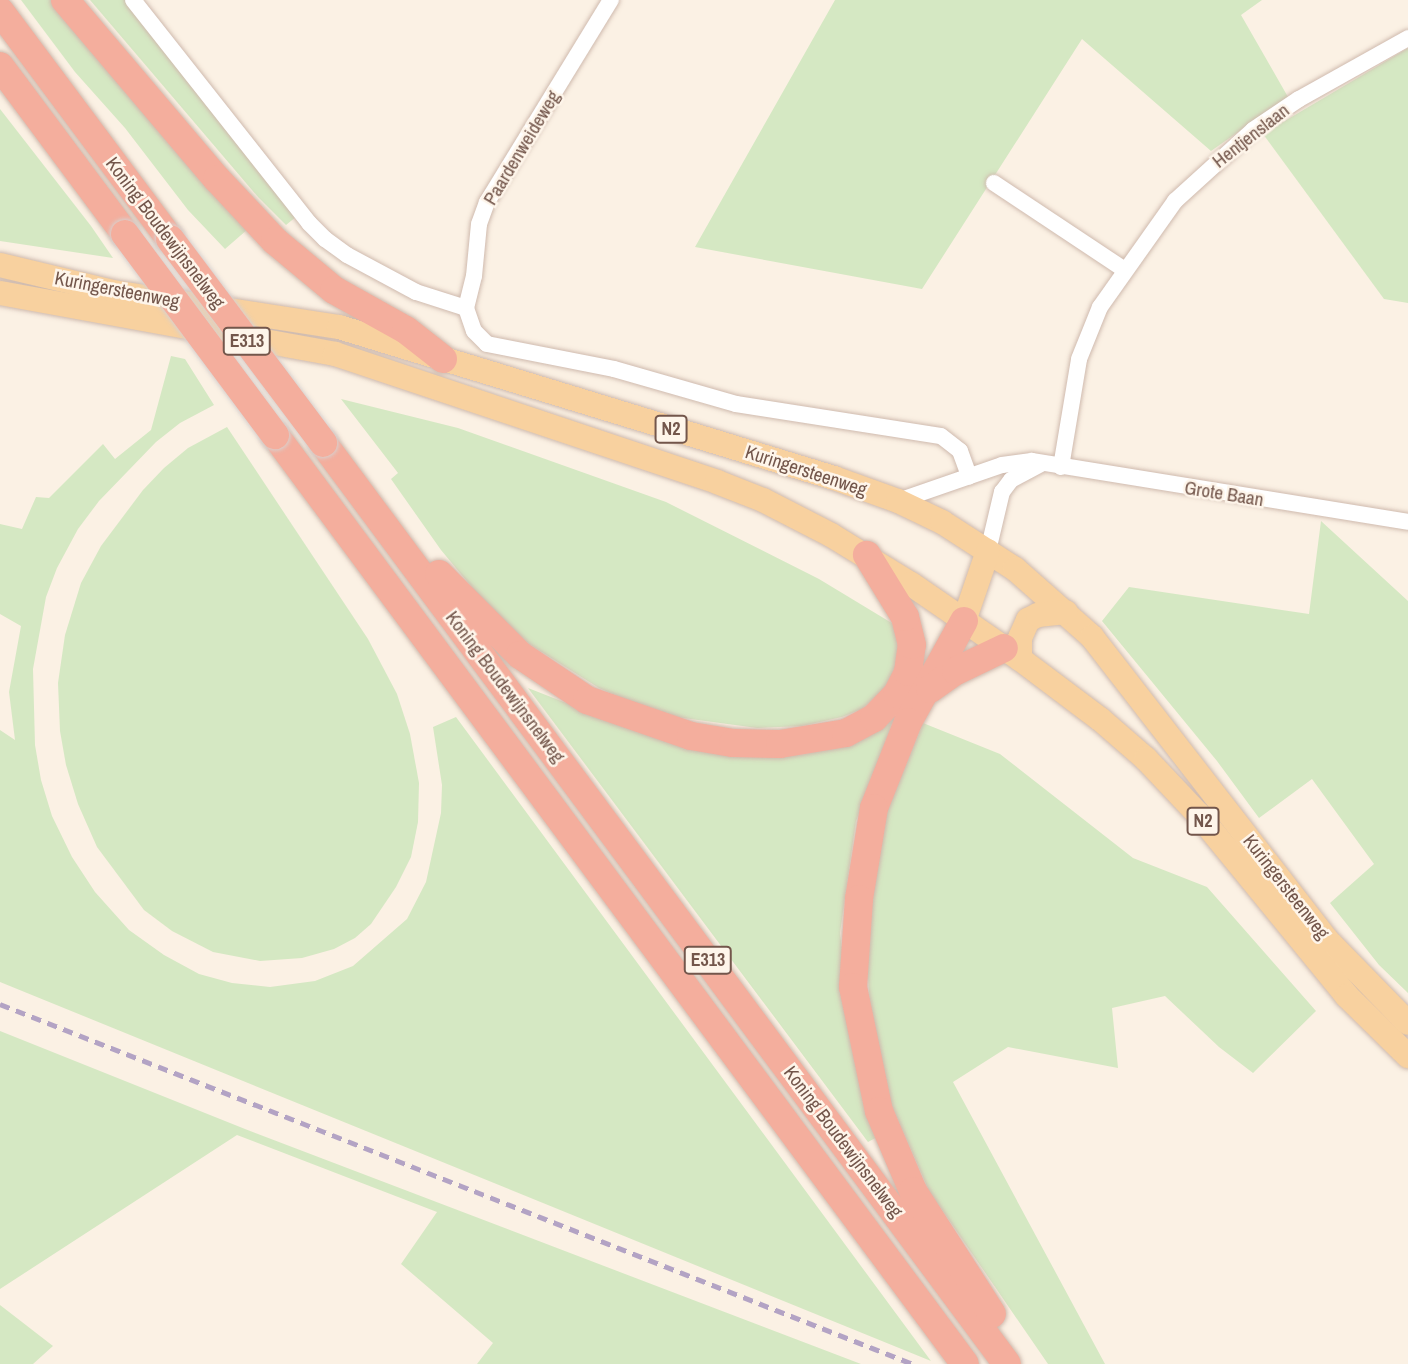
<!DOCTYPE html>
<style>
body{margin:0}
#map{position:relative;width:1408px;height:1364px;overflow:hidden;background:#fbf1e4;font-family:"Archivo Narrow",sans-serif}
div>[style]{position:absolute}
.green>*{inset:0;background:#d5e8c3}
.roads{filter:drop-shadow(0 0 2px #cfbaae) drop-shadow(0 0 2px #cfbaae)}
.street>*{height:16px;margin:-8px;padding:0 8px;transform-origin:8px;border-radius:8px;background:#fff}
.primary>*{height:24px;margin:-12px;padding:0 12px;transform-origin:12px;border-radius:12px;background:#f8d19f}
.highway>*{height:28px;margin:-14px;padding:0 14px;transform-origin:14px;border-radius:14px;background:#f4ae9d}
.rail>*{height:5px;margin-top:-2.5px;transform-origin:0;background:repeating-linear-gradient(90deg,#b3a3c4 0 10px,transparent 0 17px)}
.bridges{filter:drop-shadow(0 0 2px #d8d0cd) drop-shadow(0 0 2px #d8d0cd)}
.highway-bridge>*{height:28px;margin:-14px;padding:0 14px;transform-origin:14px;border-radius:14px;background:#f4ae9d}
span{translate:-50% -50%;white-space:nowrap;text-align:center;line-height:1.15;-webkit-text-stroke:5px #fef5ea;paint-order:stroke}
.shield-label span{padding:2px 5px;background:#fef5ea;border:2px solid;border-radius:5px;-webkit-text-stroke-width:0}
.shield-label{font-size:18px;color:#73564b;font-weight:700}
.street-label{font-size:19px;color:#73564b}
</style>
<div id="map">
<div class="green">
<div style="clip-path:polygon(21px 0,51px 0,248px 229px,225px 249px,188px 210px,125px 128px,75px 72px)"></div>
<div style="clip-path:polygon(90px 0,142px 0,307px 208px,286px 225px,258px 197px)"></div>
<div style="clip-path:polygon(835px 0,1262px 0,1241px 15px,1288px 97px,1211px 151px,1082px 39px,922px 289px,695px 247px)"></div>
<div style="clip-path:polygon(1408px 48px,1408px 303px,1384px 299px,1263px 134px)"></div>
<div style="clip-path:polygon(0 109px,91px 226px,113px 258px,0 241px)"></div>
<div style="clip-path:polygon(171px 356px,185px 359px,214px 405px,180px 423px,156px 442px,99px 501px,78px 529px,57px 568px,46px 597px,33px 669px,35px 745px,41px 780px,52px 816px,72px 857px,95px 892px,129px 930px,164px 955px,199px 974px,232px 983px,270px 987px,315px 981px,353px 966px,407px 919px,426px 882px,441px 813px,442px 785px,433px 727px,456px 717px,931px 1361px,0 982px,0 730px,15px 740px,9px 692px,21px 626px,0 614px,0 524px,22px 529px,36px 497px,49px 498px,103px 444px,115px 459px,151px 430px)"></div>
<div style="clip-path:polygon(341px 399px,458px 428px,666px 502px,819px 579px,900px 628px,901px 663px,884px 689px,862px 709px,842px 717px,802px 726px,757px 728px,676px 717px,635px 704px,599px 688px,529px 644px,485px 603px,441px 550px,391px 479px,398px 473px)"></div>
<div style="clip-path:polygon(227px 427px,368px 639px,397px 694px,410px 734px,419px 783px,418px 822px,411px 857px,396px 887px,371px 924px,355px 938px,334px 949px,302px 958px,260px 961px,213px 952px,172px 931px,144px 910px,97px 847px,78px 804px,66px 765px,60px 731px,58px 683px,65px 635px,81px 583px,101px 546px,143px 490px,164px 468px,188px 448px)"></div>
<div style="clip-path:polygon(1321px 521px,1408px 601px,1408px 993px,1379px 965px,1330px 903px,1374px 864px,1312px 779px,1259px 818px,1217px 761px,1102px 621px,1129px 587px,1309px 614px)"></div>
<div style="clip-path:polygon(528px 688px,643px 733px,743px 754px,801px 755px,855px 742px,897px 710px,856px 821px,840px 933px,852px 1034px,879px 1136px,868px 1142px)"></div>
<div style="clip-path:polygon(923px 723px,1000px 754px,1133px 858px,1207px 887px,1316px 1011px,1253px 1073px,1219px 1047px,1165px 996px,1112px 1008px,1118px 1068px,1008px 1047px,953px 1082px,1105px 1364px,1048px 1364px,929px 1191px,888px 1097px,871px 1021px,866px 947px,879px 831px)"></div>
<div style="clip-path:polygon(0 1031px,245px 1129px,861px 1364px,477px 1364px,493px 1343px,401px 1264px,437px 1212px,237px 1135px,0 1289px)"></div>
<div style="clip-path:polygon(0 1305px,53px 1346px,33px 1364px,0 1364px)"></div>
</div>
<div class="roads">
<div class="street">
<div style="left:133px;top:0;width:284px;rotate:51.7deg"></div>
<div style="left:309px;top:223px;width:23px;rotate:45deg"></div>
<div style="left:325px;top:239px;width:27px;rotate:36deg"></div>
<div style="left:347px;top:255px;width:78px;rotate:28.2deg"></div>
<div style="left:416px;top:292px;width:52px;rotate:17.7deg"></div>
<div style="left:994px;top:183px;width:157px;rotate:33.6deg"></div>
<div style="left:466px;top:308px;width:24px;rotate:71deg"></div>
<div style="left:474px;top:331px;width:18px;rotate:45deg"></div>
<div style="left:487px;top:344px;width:129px;rotate:11.1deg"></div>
<div style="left:614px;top:369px;width:127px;rotate:16deg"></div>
<div style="left:736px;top:404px;width:207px;rotate:8.9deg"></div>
<div style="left:941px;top:436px;width:24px;rotate:38deg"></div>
<div style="left:960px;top:451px;width:27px;rotate:70deg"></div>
<div style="left:466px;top:308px;width:33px;rotate:-76deg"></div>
<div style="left:474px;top:276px;width:52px;rotate:-84.5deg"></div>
<div style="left:479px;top:224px;width:23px;rotate:-70deg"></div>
<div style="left:487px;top:202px;width:237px;rotate:-58.5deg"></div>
<div style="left:1061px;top:467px;width:109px;rotate:-80.5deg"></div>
<div style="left:1079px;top:359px;width:56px;rotate:-68deg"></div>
<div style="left:1100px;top:307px;width:130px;rotate:-54.7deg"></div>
<div style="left:1175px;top:201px;width:105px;rotate:-42.3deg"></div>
<div style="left:1253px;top:130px;width:55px;rotate:-34deg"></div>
<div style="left:1299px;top:99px;width:125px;rotate:-29.2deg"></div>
<div style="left:898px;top:501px;width:110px;rotate:-19.1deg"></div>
<div style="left:1002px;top:465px;width:30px;rotate:-8deg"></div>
<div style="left:1032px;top:461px;width:381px;rotate:9.2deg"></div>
<div style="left:988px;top:551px;width:61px;rotate:-76.7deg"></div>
<div style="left:1002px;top:492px;width:15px;rotate:-53deg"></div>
<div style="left:1011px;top:480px;width:34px;rotate:-28deg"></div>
</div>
<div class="primary">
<div style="left:0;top:265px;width:116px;rotate:13.4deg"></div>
<div style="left:113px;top:292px;width:229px;rotate:8.8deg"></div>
<div style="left:339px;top:327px;width:518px;rotate:16.96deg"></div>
<div style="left:834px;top:478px;width:68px;rotate:19.8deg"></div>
<div style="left:898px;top:501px;width:49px;rotate:25.5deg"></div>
<div style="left:942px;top:522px;width:87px;rotate:32.8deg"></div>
<div style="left:1015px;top:569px;width:103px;rotate:41.4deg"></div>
<div style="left:1092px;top:637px;width:382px;rotate:52.2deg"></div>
<div style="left:1326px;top:939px;width:117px;rotate:45.7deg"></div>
<div style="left:0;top:293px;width:341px;rotate:10.3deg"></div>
<div style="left:335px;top:354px;width:403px;rotate:18.5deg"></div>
<div style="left:717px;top:482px;width:49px;rotate:21.4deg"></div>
<div style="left:763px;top:500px;width:76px;rotate:27.2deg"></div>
<div style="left:831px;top:535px;width:94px;rotate:31.5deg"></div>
<div style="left:911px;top:584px;width:132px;rotate:34.5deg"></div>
<div style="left:1020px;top:659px;width:100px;rotate:36.9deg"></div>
<div style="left:1100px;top:719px;width:61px;rotate:41deg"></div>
<div style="left:1146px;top:759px;width:76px;rotate:46.6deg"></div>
<div style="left:1198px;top:814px;width:235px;rotate:50.7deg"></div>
<div style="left:1347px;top:996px;width:86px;rotate:44.5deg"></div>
<div style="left:964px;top:621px;width:74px;rotate:-71.1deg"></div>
<div style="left:1020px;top:659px;width:21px;rotate:-90deg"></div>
<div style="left:1020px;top:638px;width:20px;rotate:-66deg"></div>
<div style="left:1028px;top:620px;width:11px;rotate:-27deg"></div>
<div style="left:1038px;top:615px;width:28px;rotate:-6deg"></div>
</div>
<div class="highway">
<div style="left:65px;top:0;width:235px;rotate:49.7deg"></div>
<div style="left:217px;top:179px;width:85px;rotate:46.9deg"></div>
<div style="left:275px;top:241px;width:77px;rotate:39.7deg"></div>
<div style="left:334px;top:290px;width:82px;rotate:29.1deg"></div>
<div style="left:406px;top:330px;width:47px;rotate:38.1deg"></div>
<div style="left:0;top:11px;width:284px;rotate:53.3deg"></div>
<div style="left:0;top:66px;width:209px;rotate:53.3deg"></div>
<div style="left:275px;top:435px;width:1157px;rotate:53.4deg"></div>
<div style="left:323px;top:443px;width:1147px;rotate:53.4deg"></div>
<div style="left:439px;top:574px;width:115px;rotate:45deg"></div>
<div style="left:520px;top:655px;width:81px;rotate:33.9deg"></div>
<div style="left:587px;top:700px;width:110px;rotate:19.1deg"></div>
<div style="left:691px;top:736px;width:43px;rotate:9.5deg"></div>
<div style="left:733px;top:743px;width:47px;rotate:1.2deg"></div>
<div style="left:780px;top:744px;width:67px;rotate:-9.5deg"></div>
<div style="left:846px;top:733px;width:32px;rotate:-28deg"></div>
<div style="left:874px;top:718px;width:33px;rotate:-46deg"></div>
<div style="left:897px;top:694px;width:25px;rotate:-63deg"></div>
<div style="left:908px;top:672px;width:27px;rotate:-82deg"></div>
<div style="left:912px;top:645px;width:29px;rotate:-104deg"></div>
<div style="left:905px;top:617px;width:73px;rotate:-121.5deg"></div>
<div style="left:964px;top:621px;width:115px;rotate:119deg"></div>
<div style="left:908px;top:722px;width:92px;rotate:111.6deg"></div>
<div style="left:874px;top:808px;width:92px;rotate:99.4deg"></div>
<div style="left:859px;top:899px;width:88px;rotate:93.9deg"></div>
<div style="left:853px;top:987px;width:127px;rotate:78.2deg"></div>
<div style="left:879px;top:1111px;width:87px;rotate:67deg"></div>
<div style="left:913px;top:1191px;width:146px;rotate:57.3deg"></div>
<div style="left:930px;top:689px;width:32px;rotate:-35deg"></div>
<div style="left:956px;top:671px;width:53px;rotate:-25.6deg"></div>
</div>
</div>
<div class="rail">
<div style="left:0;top:1004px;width:981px;rotate:21.52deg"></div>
</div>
<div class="bridges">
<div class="highway-bridge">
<div style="left:125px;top:234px;width:251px;rotate:53.3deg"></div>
<div style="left:170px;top:239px;width:255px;rotate:53.1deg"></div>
</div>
</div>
<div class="shield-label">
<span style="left:247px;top:341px">E313</span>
<span style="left:671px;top:429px">N2</span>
<span style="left:1203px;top:821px">N2</span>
<span style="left:708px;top:960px">E313</span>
</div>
<div class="street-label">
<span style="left:1251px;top:136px;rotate:-38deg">Hentjenslaan</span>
<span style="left:522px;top:148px;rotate:-59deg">Paardenweideweg</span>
<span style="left:165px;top:233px;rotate:53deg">Koning Boudewijnsnelweg</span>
<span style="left:117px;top:290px;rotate:11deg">Kuringersteenweg</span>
<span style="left:806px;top:471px;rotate:18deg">Kuringersteenweg</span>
<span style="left:1224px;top:494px;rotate:9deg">Grote Baan</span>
<span style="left:505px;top:687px;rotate:53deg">Koning Boudewijnsnelweg</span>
<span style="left:1286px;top:887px;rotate:52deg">Kuringersteenweg</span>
<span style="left:843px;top:1142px;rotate:53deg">Koning Boudewijnsnelweg</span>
</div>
</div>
